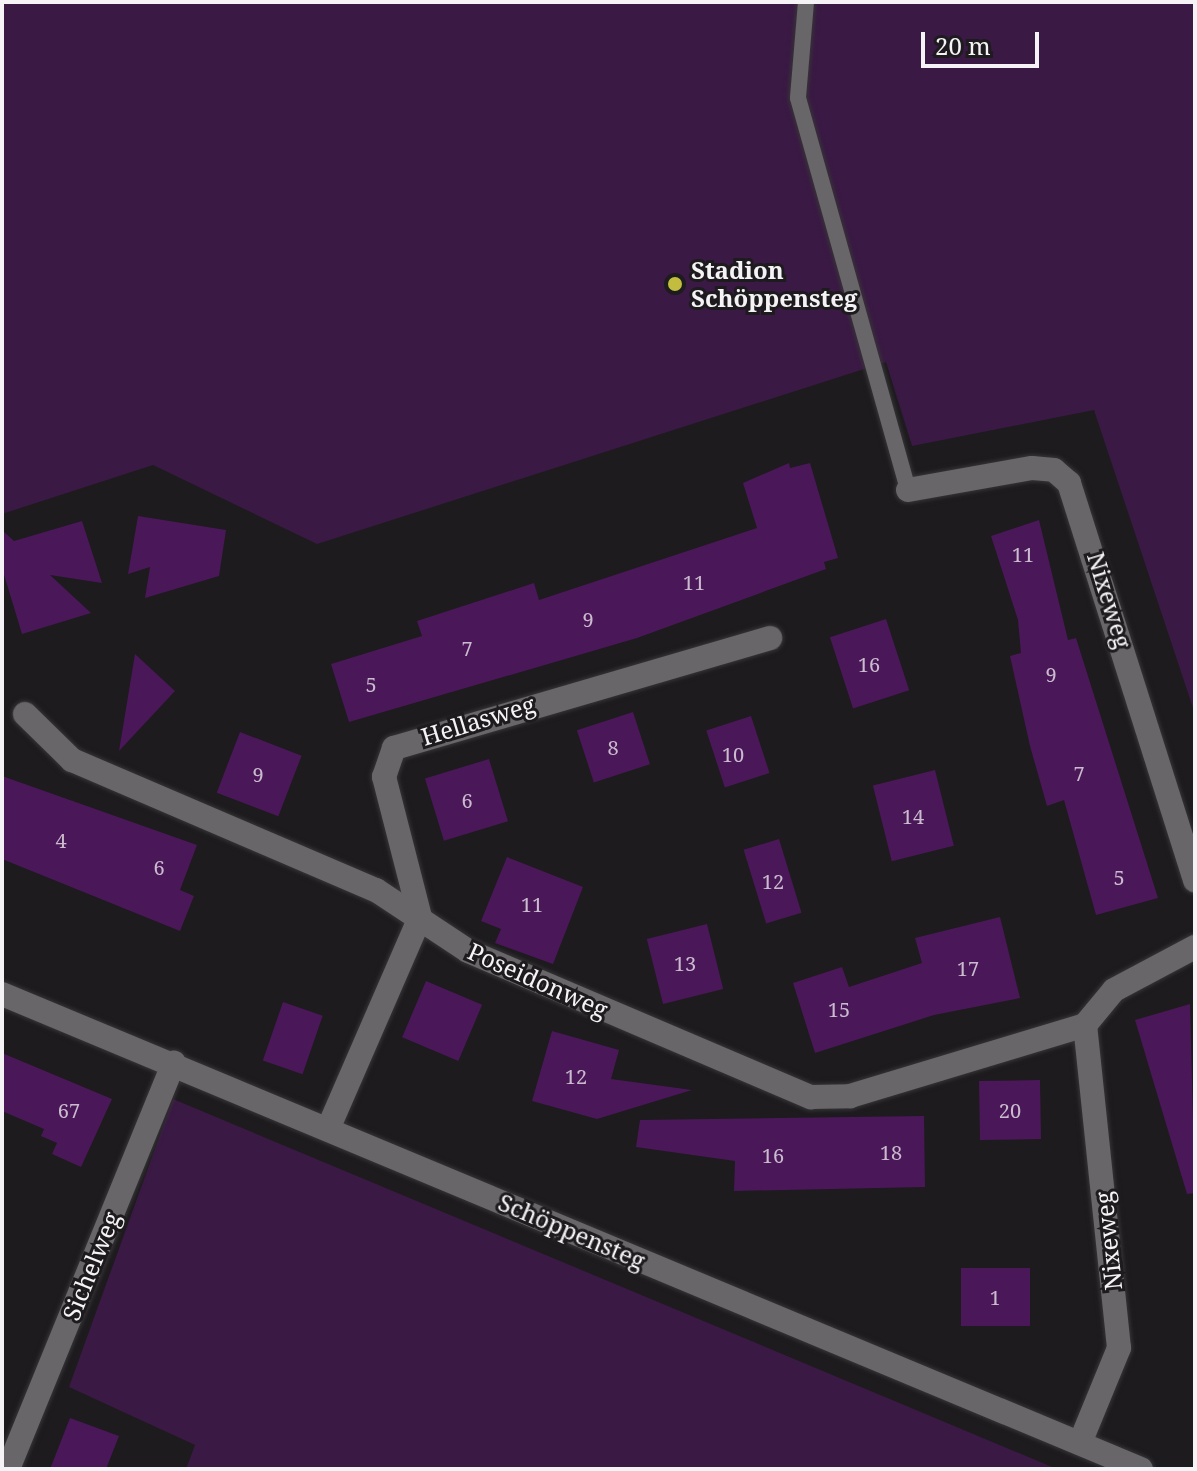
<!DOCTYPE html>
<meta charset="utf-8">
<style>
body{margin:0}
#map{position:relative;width:1197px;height:1471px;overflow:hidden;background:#1d1b1e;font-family:"Noto Serif",serif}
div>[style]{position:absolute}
.green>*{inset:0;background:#3a1944}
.building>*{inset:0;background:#4a1759;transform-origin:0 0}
.roads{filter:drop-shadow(0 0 2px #373537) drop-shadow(0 0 2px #373537)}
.service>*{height:16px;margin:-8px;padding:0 8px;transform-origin:8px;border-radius:8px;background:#69666a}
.minor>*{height:24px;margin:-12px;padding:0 12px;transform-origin:12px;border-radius:12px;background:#69666a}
.tertiary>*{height:24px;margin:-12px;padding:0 12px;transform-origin:12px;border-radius:12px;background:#69666a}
.dots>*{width:22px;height:22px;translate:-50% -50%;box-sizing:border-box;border:4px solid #1d1b1e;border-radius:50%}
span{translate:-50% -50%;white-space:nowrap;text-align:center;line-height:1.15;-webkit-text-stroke:6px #1d1b1e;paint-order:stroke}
.number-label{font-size:20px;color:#cabcce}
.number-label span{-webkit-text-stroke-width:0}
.poi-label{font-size:24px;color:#f5f3f5;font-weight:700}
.left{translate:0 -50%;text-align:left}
.street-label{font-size:24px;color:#f5f3f5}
.frame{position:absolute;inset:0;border:4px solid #f5f3f5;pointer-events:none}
.scale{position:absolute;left:921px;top:32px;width:118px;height:36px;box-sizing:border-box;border:4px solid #f5f3f5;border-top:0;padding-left:10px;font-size:24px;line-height:28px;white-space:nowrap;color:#f5f3f5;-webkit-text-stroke:6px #1d1b1e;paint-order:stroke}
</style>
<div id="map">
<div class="green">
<div style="clip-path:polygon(2px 2px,1195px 2px,1195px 714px,1094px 410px,912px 446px,886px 362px,317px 544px,153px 465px,2px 514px)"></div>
<div style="clip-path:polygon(173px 1099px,1057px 1469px,186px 1469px,195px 1445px,69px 1387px)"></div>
</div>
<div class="building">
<div style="clip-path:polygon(789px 463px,790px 468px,810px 463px,838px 558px,824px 562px,826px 569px,637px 638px,349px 722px,331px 664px,422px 636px,417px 621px,534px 583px,539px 600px,757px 528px,743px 483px)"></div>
<div style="clip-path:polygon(138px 516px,226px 530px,219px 576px,145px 598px,150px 567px,128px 574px)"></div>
<div style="clip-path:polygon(1039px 520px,1068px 640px,1076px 638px,1158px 898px,1096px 915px,1064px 800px,1047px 806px,1030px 746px,1010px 656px,1021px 653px,1018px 620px,991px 536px)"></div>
<div style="clip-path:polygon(82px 521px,102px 583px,50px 575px,91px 613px,22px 634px,2px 568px,2px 530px,14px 541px)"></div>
<div style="left:886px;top:619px;width:75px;height:59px;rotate:72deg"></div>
<div style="clip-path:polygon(135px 654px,175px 691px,119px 751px)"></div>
<div style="left:633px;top:712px;width:55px;height:59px;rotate:72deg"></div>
<div style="left:751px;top:716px;width:60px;height:47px;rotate:72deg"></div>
<div style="left:240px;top:732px;width:66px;height:65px;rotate:21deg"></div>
<div style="left:489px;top:759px;width:65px;height:67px;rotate:73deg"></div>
<div style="left:935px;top:770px;width:78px;height:64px;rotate:76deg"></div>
<div style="clip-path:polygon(2px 776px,197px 845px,180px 890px,194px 896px,180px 931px,2px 859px)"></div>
<div style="left:779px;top:839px;width:77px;height:37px;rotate:73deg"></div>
<div style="clip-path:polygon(507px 857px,583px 887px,553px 964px,495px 943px,501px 929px,481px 921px)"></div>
<div style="clip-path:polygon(1000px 917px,1020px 998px,934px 1015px,815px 1053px,793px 983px,842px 967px,849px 987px,922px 963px,915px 938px)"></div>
<div style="left:707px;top:924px;width:67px;height:62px;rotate:76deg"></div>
<div style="left:426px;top:981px;width:61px;height:61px;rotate:23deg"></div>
<div style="left:283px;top:1002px;width:42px;height:62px;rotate:19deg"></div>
<div style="clip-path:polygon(1190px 1004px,1195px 1193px,1187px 1194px,1135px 1020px)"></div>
<div style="clip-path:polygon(552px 1031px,619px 1050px,611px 1079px,692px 1090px,597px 1119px,532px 1101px)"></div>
<div style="clip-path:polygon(2px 1053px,112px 1099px,81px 1167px,52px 1154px,57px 1143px,41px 1136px,44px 1129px,2px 1111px)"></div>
<div style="left:1040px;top:1080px;width:59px;height:61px;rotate:89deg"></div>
<div style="clip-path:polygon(924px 1116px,925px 1187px,734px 1191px,735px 1161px,636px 1147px,640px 1120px)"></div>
<div style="left:1030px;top:1268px;width:58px;height:69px;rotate:90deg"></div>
<div style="clip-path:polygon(70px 1418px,119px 1436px,106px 1469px,50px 1469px)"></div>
</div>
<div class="roads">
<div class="service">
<div style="left:806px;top:2px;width:96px;rotate:94.8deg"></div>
<div style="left:798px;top:98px;width:407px;rotate:74.3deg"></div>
</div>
<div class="minor">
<div style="left:908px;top:490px;width:126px;rotate:-10.1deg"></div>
<div style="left:1032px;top:468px;width:22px;rotate:5deg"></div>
<div style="left:1054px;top:470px;width:20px;rotate:41deg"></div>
<div style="left:1069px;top:483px;width:417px;rotate:72.4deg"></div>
<div style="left:25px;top:714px;width:66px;rotate:44.4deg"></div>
<div style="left:72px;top:760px;width:331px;rotate:23.2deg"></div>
<div style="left:376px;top:890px;width:110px;rotate:33.5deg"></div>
<div style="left:468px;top:951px;width:373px;rotate:23.1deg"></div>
<div style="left:811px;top:1097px;width:39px;rotate:-1deg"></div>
<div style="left:850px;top:1096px;width:245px;rotate:-16.8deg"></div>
<div style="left:328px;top:1129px;width:231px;rotate:-66.5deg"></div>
<div style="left:420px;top:917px;width:145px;rotate:-104.4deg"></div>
<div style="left:384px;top:777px;width:31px;rotate:-71deg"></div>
<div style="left:394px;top:748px;width:392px;rotate:-16.3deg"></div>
<div style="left:1080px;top:1443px;width:103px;rotate:-67.7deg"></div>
<div style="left:1119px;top:1348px;width:325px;rotate:-96deg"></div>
<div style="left:1085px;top:1025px;width:45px;rotate:-50.4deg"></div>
<div style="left:1114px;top:990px;width:92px;rotate:-28deg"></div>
<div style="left:8px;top:1469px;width:439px;rotate:-67.8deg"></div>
</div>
<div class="tertiary">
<div style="left:2px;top:994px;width:1234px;rotate:22.64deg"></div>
</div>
</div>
<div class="dots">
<div style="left:675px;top:284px;background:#c2bd3f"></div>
</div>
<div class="number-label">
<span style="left:1023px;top:554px">11</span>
<span style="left:694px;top:582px">11</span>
<span style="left:588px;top:619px">9</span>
<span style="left:467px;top:648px">7</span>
<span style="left:869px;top:664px">16</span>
<span style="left:1051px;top:674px">9</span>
<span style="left:371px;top:684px">5</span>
<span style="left:613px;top:747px">8</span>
<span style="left:733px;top:754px">10</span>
<span style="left:1079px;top:773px">7</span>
<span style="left:258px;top:774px">9</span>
<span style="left:467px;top:800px">6</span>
<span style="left:913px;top:816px">14</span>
<span style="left:61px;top:840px">4</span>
<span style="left:159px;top:867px">6</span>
<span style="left:1119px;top:877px">5</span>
<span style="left:773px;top:881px">12</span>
<span style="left:532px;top:904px">11</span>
<span style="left:685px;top:963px">13</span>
<span style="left:968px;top:968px">17</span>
<span style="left:839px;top:1009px">15</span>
<span style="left:576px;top:1076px">12</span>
<span style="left:69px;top:1110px">67</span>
<span style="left:1010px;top:1110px">20</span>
<span style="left:891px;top:1152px">18</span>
<span style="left:773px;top:1155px">16</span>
<span style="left:995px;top:1297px">1</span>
</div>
<div class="poi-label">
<span class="left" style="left:691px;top:284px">Stadion<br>Schöppensteg</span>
</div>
<div class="street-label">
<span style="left:1110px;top:600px;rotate:73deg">Nixeweg</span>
<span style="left:478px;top:720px;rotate:-17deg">Hellasweg</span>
<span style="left:538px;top:980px;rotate:24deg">Poseidonweg</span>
<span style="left:572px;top:1231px;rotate:23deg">Schöppensteg</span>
<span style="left:1108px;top:1241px;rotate:-96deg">Nixeweg</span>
<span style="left:91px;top:1266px;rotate:-68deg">Sichelweg</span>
</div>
<div class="frame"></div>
<div class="scale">20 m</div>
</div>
